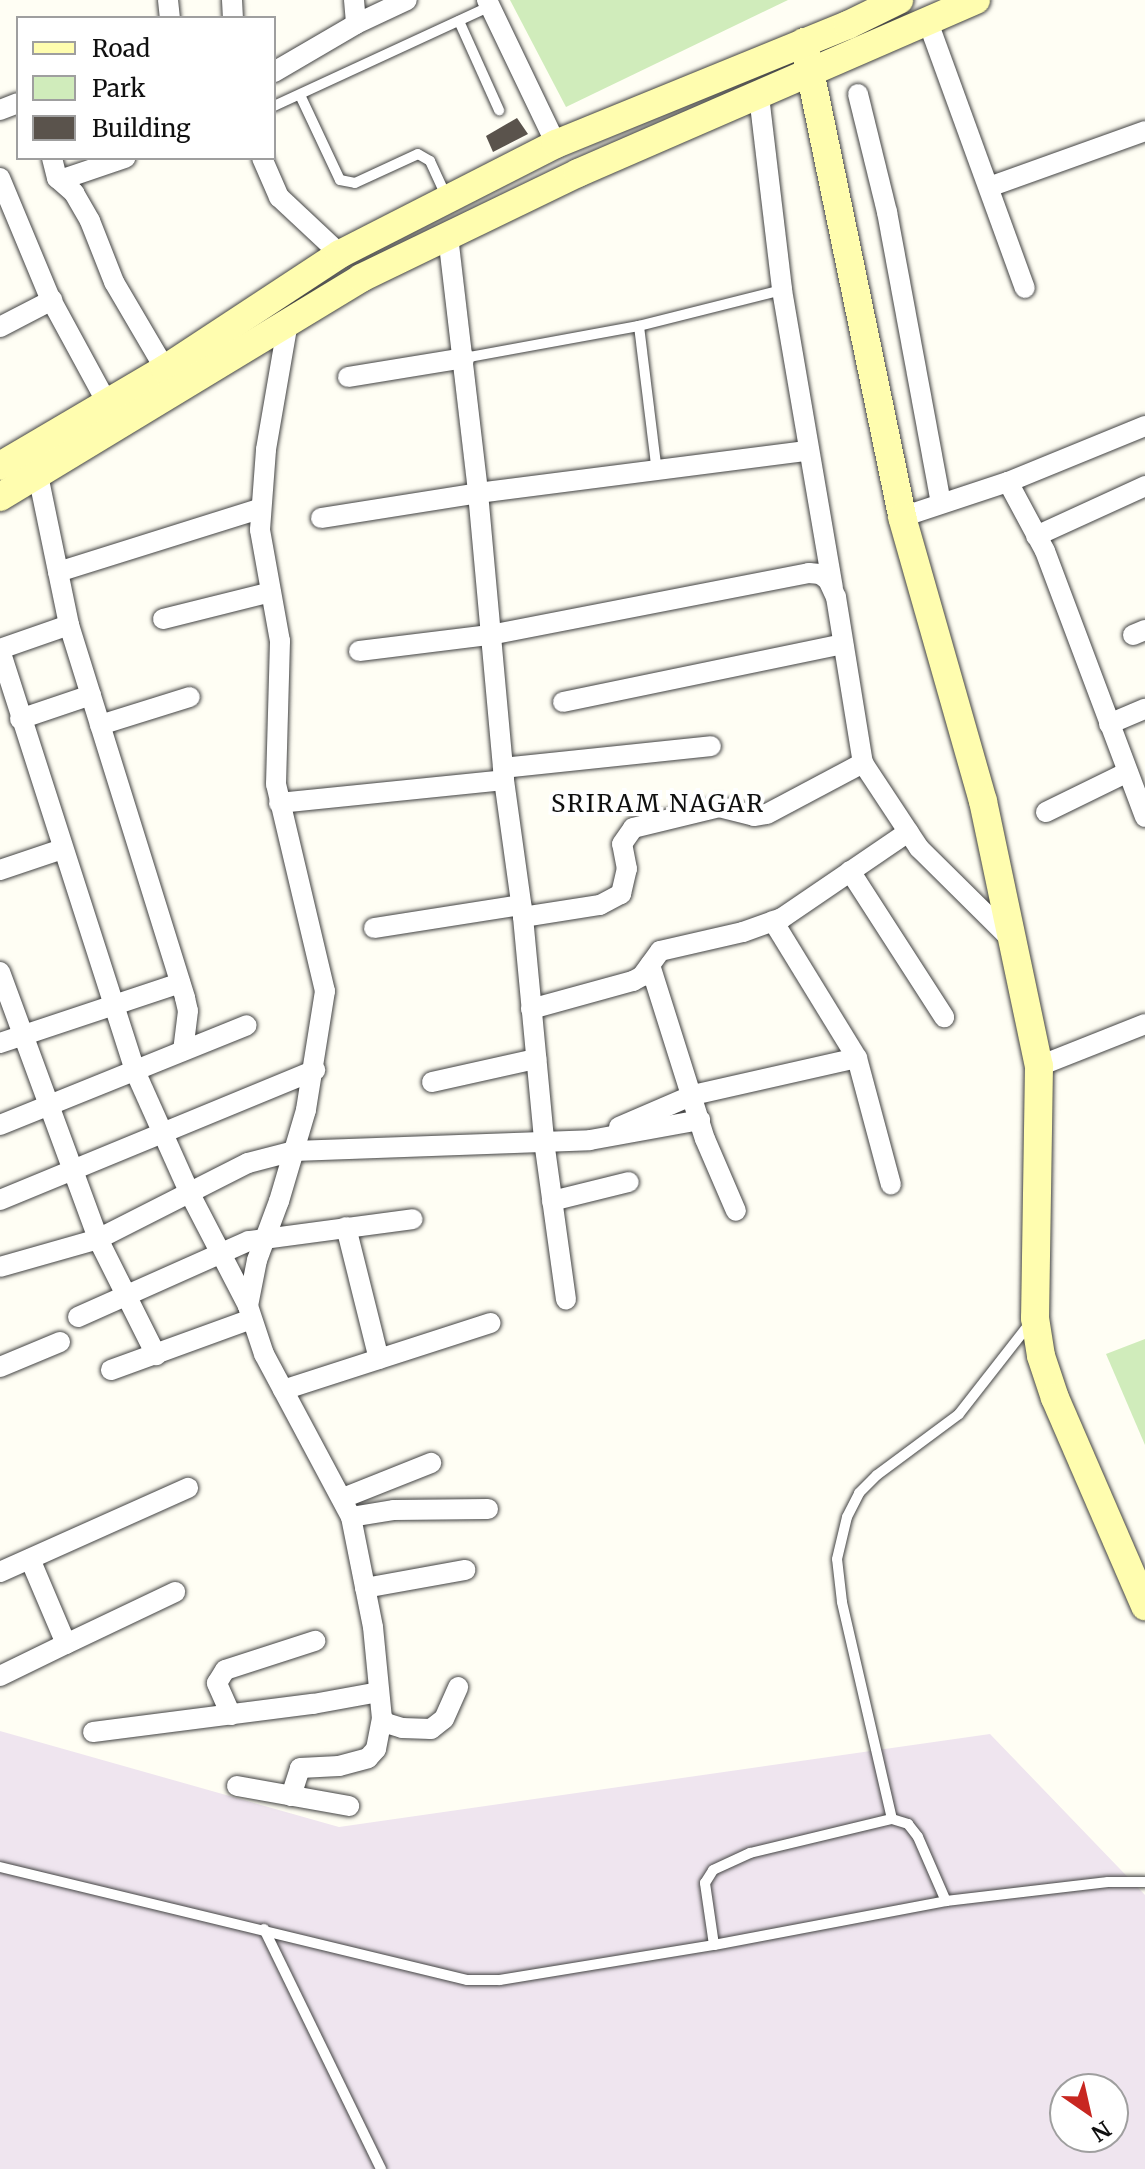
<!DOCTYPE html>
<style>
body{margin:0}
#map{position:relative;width:1145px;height:2169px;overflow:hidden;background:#fffef4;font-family:Merriweather,serif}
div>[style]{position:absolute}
.industrial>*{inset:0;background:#efe5ef}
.green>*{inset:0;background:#d0ecbb}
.building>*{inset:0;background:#5a534c}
.roads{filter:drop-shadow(0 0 2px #434343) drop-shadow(0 0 2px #434343)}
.lane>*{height:10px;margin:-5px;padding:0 5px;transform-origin:5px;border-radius:5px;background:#fff}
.street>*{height:20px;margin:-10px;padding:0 10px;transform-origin:10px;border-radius:10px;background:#fff}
.secondary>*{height:28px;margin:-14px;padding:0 14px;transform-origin:14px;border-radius:14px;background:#fffdaf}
span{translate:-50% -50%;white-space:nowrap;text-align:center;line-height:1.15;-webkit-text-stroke:8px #fff;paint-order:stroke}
.neighbourhood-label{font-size:24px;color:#101010;letter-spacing:2px}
.legend{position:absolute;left:16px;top:16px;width:260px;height:144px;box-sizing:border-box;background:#fff;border:2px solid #9f9f9f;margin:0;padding:10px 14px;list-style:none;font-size:24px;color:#101010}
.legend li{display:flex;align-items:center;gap:16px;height:40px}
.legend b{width:40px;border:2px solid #9f9f9f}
.north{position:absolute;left:1049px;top:2073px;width:80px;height:80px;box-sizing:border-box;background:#fff;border:2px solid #9f9f9f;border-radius:50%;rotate:146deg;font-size:22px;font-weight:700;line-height:32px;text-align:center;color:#101010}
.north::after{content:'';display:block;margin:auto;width:28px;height:36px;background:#c82721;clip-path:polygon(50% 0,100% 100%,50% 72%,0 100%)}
</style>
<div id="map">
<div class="industrial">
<div style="clip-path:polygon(evenodd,0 1731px,339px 1827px,990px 1734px,1145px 1895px,1145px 2169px,0 2169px,0 1731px,1065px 2089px,1113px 2089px,1113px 2137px,1065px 2137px,1065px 2089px)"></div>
</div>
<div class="green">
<div style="clip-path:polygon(510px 0,788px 0,566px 107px)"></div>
<div style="clip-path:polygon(1145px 1339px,1145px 1445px,1106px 1354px)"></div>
</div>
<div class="building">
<div style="clip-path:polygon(517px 118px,528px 134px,493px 152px,486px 136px)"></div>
</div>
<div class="roads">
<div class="lane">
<div style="left:459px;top:21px;width:98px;rotate:65.8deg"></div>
<div style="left:300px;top:95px;width:94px;rotate:64.8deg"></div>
<div style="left:340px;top:180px;width:15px;rotate:11deg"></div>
<div style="left:355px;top:183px;width:69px;rotate:-24.7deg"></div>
<div style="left:418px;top:154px;width:14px;rotate:30deg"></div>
<div style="left:430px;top:161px;width:41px;rotate:65.3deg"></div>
<div style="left:274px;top:106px;width:238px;rotate:-24.8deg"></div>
<div style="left:639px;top:326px;width:147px;rotate:83deg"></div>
<div style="left:464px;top:358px;width:178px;rotate:-10.4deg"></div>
<div style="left:639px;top:326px;width:147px;rotate:-14.1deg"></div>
<div style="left:892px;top:1819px;width:223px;rotate:-103deg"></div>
<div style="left:842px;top:1602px;width:43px;rotate:-96.6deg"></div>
<div style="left:837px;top:1559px;width:43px;rotate:-76.6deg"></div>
<div style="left:847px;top:1517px;width:27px;rotate:-63deg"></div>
<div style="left:859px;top:1493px;width:25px;rotate:-45deg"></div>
<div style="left:877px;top:1475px;width:102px;rotate:-36.6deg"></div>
<div style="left:959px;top:1414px;width:117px;rotate:-52deg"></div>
<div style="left:0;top:1867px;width:480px;rotate:13.6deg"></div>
<div style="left:467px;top:1980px;width:33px"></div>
<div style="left:500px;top:1980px;width:217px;rotate:-9.3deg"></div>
<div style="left:714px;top:1945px;width:236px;rotate:-10.7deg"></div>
<div style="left:946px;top:1901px;width:163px;rotate:-6.7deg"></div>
<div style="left:1108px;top:1882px;width:37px"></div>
<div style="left:264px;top:1929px;width:267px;rotate:64deg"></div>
<div style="left:714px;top:1945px;width:63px;rotate:-98.3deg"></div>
<div style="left:705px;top:1883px;width:15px;rotate:-58deg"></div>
<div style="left:713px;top:1870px;width:41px;rotate:-24.7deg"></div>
<div style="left:750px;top:1853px;width:146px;rotate:-13.5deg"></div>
<div style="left:892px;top:1819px;width:17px;rotate:17deg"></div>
<div style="left:908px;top:1824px;width:16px;rotate:52deg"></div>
<div style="left:918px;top:1837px;width:70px;rotate:66.4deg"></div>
</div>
<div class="street">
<div style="left:168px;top:0;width:18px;rotate:84deg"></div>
<div style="left:232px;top:0;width:18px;rotate:87deg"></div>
<div style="left:354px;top:0;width:24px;rotate:85deg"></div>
<div style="left:487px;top:0;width:160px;rotate:64.4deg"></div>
<div style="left:928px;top:22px;width:283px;rotate:70deg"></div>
<div style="left:274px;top:72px;width:95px;rotate:-30.3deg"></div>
<div style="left:356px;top:24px;width:56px;rotate:-25.2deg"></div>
<div style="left:858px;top:94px;width:122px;rotate:76.2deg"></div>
<div style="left:887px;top:212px;width:295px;rotate:79.5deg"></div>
<div style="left:759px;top:96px;width:195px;rotate:83.2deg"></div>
<div style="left:782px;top:290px;width:302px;rotate:80.3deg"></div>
<div style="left:0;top:110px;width:19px;rotate:-21deg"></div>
<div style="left:52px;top:158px;width:21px;rotate:76deg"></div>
<div style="left:57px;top:178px;width:23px;rotate:41deg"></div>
<div style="left:74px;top:193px;width:32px;rotate:60deg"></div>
<div style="left:90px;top:221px;width:66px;rotate:68.5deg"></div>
<div style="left:114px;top:282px;width:101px;rotate:59.6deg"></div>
<div style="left:262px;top:158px;width:43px;rotate:66.4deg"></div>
<div style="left:279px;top:197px;width:83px;rotate:43.1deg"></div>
<div style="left:0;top:178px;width:128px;rotate:67.4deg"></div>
<div style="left:49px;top:296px;width:122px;rotate:61.5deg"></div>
<div style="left:60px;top:180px;width:69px;rotate:-18.7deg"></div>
<div style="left:989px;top:187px;width:166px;rotate:-19.7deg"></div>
<div style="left:448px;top:236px;width:259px;rotate:83.3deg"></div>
<div style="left:478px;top:493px;width:333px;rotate:-7.3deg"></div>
<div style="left:288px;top:322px;width:130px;rotate:99.8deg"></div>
<div style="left:266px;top:450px;width:80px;rotate:94.3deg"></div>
<div style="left:260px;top:530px;width:113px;rotate:79.8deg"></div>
<div style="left:280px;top:641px;width:143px;rotate:91.6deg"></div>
<div style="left:276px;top:784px;width:213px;rotate:76.7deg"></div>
<div style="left:325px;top:991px;width:121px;rotate:99.1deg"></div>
<div style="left:306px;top:1110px;width:95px;rotate:106.5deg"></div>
<div style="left:279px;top:1201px;width:63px;rotate:110.4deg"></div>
<div style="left:257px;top:1260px;width:47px;rotate:101.1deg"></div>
<div style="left:248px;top:1306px;width:51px;rotate:71.6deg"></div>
<div style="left:264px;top:1354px;width:185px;rotate:61.9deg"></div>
<div style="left:351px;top:1517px;width:112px;rotate:78.7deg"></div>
<div style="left:373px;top:1627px;width:91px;rotate:84.4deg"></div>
<div style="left:382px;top:1718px;width:6px;rotate:51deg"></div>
<div style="left:386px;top:1723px;width:17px;rotate:17deg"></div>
<div style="left:402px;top:1728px;width:29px;rotate:2deg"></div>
<div style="left:431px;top:1729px;width:16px;rotate:-38deg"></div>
<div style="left:444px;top:1719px;width:35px;rotate:-66deg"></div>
<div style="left:0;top:327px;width:59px;rotate:-27.4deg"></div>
<div style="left:348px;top:377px;width:118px;rotate:-9.3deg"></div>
<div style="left:38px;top:475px;width:153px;rotate:78.3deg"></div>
<div style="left:69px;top:625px;width:391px;rotate:72.7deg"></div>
<div style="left:185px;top:998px;width:13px;rotate:77deg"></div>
<div style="left:188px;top:1011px;width:40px;rotate:97.1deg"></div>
<div style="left:1008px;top:482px;width:78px;rotate:61.8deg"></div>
<div style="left:1045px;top:551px;width:284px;rotate:69.4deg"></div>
<div style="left:902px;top:517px;width:112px;rotate:-18.3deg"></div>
<div style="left:1008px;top:482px;width:148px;rotate:-22.2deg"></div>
<div style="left:321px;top:518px;width:159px;rotate:-9deg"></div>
<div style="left:478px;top:493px;width:288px;rotate:84.8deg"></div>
<div style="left:504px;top:780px;width:138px;rotate:82.1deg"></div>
<div style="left:523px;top:917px;width:225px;rotate:84.6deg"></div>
<div style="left:544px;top:1141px;width:160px;rotate:82.1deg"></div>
<div style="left:1036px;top:536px;width:120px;rotate:-24.6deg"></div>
<div style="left:58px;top:572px;width:211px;rotate:-17.4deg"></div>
<div style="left:163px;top:619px;width:111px;rotate:-14deg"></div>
<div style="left:1133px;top:635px;width:13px;rotate:-23deg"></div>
<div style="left:0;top:649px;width:73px;rotate:-19.2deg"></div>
<div style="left:0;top:650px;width:442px;rotate:72.2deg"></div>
<div style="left:135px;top:1071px;width:133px;rotate:65.9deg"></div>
<div style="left:189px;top:1192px;width:128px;rotate:62.6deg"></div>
<div style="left:359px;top:651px;width:132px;rotate:-7deg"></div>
<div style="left:490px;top:635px;width:325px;rotate:-11deg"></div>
<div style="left:809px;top:573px;width:11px;rotate:5deg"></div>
<div style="left:820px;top:574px;width:10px;rotate:37deg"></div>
<div style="left:828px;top:580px;width:19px;rotate:65deg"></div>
<div style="left:836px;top:597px;width:168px;rotate:80.8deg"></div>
<div style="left:863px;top:763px;width:102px;rotate:56.6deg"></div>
<div style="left:919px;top:848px;width:132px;rotate:44.7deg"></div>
<div style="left:563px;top:702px;width:286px;rotate:-11.7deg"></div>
<div style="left:20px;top:719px;width:75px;rotate:-18.7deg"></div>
<div style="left:1109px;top:724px;width:39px;rotate:-23deg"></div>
<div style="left:100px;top:725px;width:94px;rotate:-17.3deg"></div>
<div style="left:503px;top:768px;width:209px;rotate:-6deg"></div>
<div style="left:279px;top:803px;width:226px;rotate:-5.8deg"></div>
<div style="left:1046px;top:812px;width:91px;rotate:-26deg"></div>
<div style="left:0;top:870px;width:65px;rotate:-18.7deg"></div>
<div style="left:850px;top:871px;width:174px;rotate:57.2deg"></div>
<div style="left:523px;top:917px;width:78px;rotate:-8.9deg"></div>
<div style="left:600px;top:905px;width:24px;rotate:-28deg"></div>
<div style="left:621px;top:894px;width:26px;rotate:-77deg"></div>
<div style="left:627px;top:869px;width:25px;rotate:-101deg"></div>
<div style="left:622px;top:844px;width:19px;rotate:-55deg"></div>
<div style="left:633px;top:828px;width:89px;rotate:-13.7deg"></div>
<div style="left:719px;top:807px;width:36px;rotate:14deg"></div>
<div style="left:754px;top:816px;width:13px;rotate:-9deg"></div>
<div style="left:767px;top:814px;width:109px;rotate:-28deg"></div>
<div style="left:773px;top:921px;width:161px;rotate:58.5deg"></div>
<div style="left:857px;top:1058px;width:131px;rotate:75deg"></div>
<div style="left:374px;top:928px;width:149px;rotate:-8.9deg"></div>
<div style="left:650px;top:965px;width:182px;rotate:72.5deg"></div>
<div style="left:705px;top:1139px;width:78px;rotate:66.7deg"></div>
<div style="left:0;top:972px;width:284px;rotate:69.8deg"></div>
<div style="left:98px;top:1239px;width:130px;rotate:63.4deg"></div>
<div style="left:531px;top:1009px;width:106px;rotate:-15.4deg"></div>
<div style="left:633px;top:981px;width:10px;rotate:-29deg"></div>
<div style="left:642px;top:976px;width:31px;rotate:-54deg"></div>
<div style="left:660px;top:951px;width:85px;rotate:-12.9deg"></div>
<div style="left:743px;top:932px;width:41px;rotate:-19.7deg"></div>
<div style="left:782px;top:918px;width:153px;rotate:-34.3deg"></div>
<div style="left:0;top:1043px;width:190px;rotate:-18.4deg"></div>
<div style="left:1039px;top:1066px;width:114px;rotate:-21.6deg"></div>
<div style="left:432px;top:1082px;width:107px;rotate:-12.5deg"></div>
<div style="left:0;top:1125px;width:266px;rotate:-22deg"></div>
<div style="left:619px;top:1127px;width:81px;rotate:-23.4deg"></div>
<div style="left:693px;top:1095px;width:168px;rotate:-12.7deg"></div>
<div style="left:0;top:1200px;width:341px;rotate:-22.4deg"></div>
<div style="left:552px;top:1201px;width:79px;rotate:-13.9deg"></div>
<div style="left:346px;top:1227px;width:136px;rotate:76deg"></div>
<div style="left:0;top:1267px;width:102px;rotate:-15.9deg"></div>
<div style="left:98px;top:1239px;width:168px;rotate:-26.9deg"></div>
<div style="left:248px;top:1163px;width:48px;rotate:-14.6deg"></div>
<div style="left:294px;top:1151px;width:296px;rotate:-2.1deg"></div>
<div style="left:590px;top:1140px;width:112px;rotate:-10.3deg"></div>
<div style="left:78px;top:1317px;width:187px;rotate:-24deg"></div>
<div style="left:249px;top:1241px;width:165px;rotate:-7.6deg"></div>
<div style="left:0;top:1367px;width:65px;rotate:-22.6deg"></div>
<div style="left:111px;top:1370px;width:149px;rotate:-20deg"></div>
<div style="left:283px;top:1390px;width:218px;rotate:-17.9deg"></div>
<div style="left:343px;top:1498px;width:95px;rotate:-21.7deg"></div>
<div style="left:351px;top:1517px;width:44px;rotate:-9.2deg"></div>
<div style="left:394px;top:1510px;width:94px;rotate:-0.6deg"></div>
<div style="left:30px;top:1559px;width:92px;rotate:67deg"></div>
<div style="left:66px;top:1644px;width:121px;rotate:-25.5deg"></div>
<div style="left:0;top:1572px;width:206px;rotate:-24.1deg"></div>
<div style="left:365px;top:1588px;width:102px;rotate:-10.2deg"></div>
<div style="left:0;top:1676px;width:73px;rotate:-25.9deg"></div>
<div style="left:231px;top:1715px;width:35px;rotate:-114deg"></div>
<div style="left:217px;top:1683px;width:15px;rotate:-58deg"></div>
<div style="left:225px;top:1670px;width:95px;rotate:-17.9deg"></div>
<div style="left:93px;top:1732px;width:222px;rotate:-7.3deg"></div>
<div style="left:313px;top:1704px;width:67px;rotate:-10.3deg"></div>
<div style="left:237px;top:1786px;width:114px;rotate:10.1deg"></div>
<div style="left:291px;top:1796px;width:29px;rotate:-72deg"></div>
<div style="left:300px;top:1768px;width:39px;rotate:-3deg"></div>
<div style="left:339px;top:1766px;width:30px;rotate:-15deg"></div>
<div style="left:368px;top:1758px;width:12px;rotate:-48deg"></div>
<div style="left:376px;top:1749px;width:32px;rotate:-79deg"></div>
</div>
<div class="secondary">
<div style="left:804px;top:42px;width:485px;rotate:78.3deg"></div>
<div style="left:902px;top:517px;width:295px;rotate:74.1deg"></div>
<div style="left:983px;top:801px;width:271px;rotate:78.1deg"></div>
<div style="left:1039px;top:1066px;width:252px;rotate:90.9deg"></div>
<div style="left:1035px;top:1318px;width:38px;rotate:81deg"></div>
<div style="left:1041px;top:1356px;width:44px;rotate:71.6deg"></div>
<div style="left:1055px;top:1398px;width:227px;rotate:66.6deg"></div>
<div style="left:0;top:466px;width:191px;rotate:-30.5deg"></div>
<div style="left:165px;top:369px;width:209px;rotate:-33.3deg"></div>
<div style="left:340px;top:254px;width:242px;rotate:-27deg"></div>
<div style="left:556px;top:144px;width:315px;rotate:-22.2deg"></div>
<div style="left:848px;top:25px;width:57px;rotate:-26.1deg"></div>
<div style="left:0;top:497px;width:422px;rotate:-31.2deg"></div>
<div style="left:361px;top:278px;width:241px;rotate:-25.8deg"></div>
<div style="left:578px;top:173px;width:434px;rotate:-23.5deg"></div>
</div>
</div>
<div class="neighbourhood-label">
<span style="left:658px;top:804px">SRIRAM NAGAR</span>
</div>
<ul class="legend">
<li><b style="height:10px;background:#fffdaf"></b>Road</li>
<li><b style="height:22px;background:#d0ecbb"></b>Park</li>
<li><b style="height:22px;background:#5a534c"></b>Building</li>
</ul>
<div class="north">N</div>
</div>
